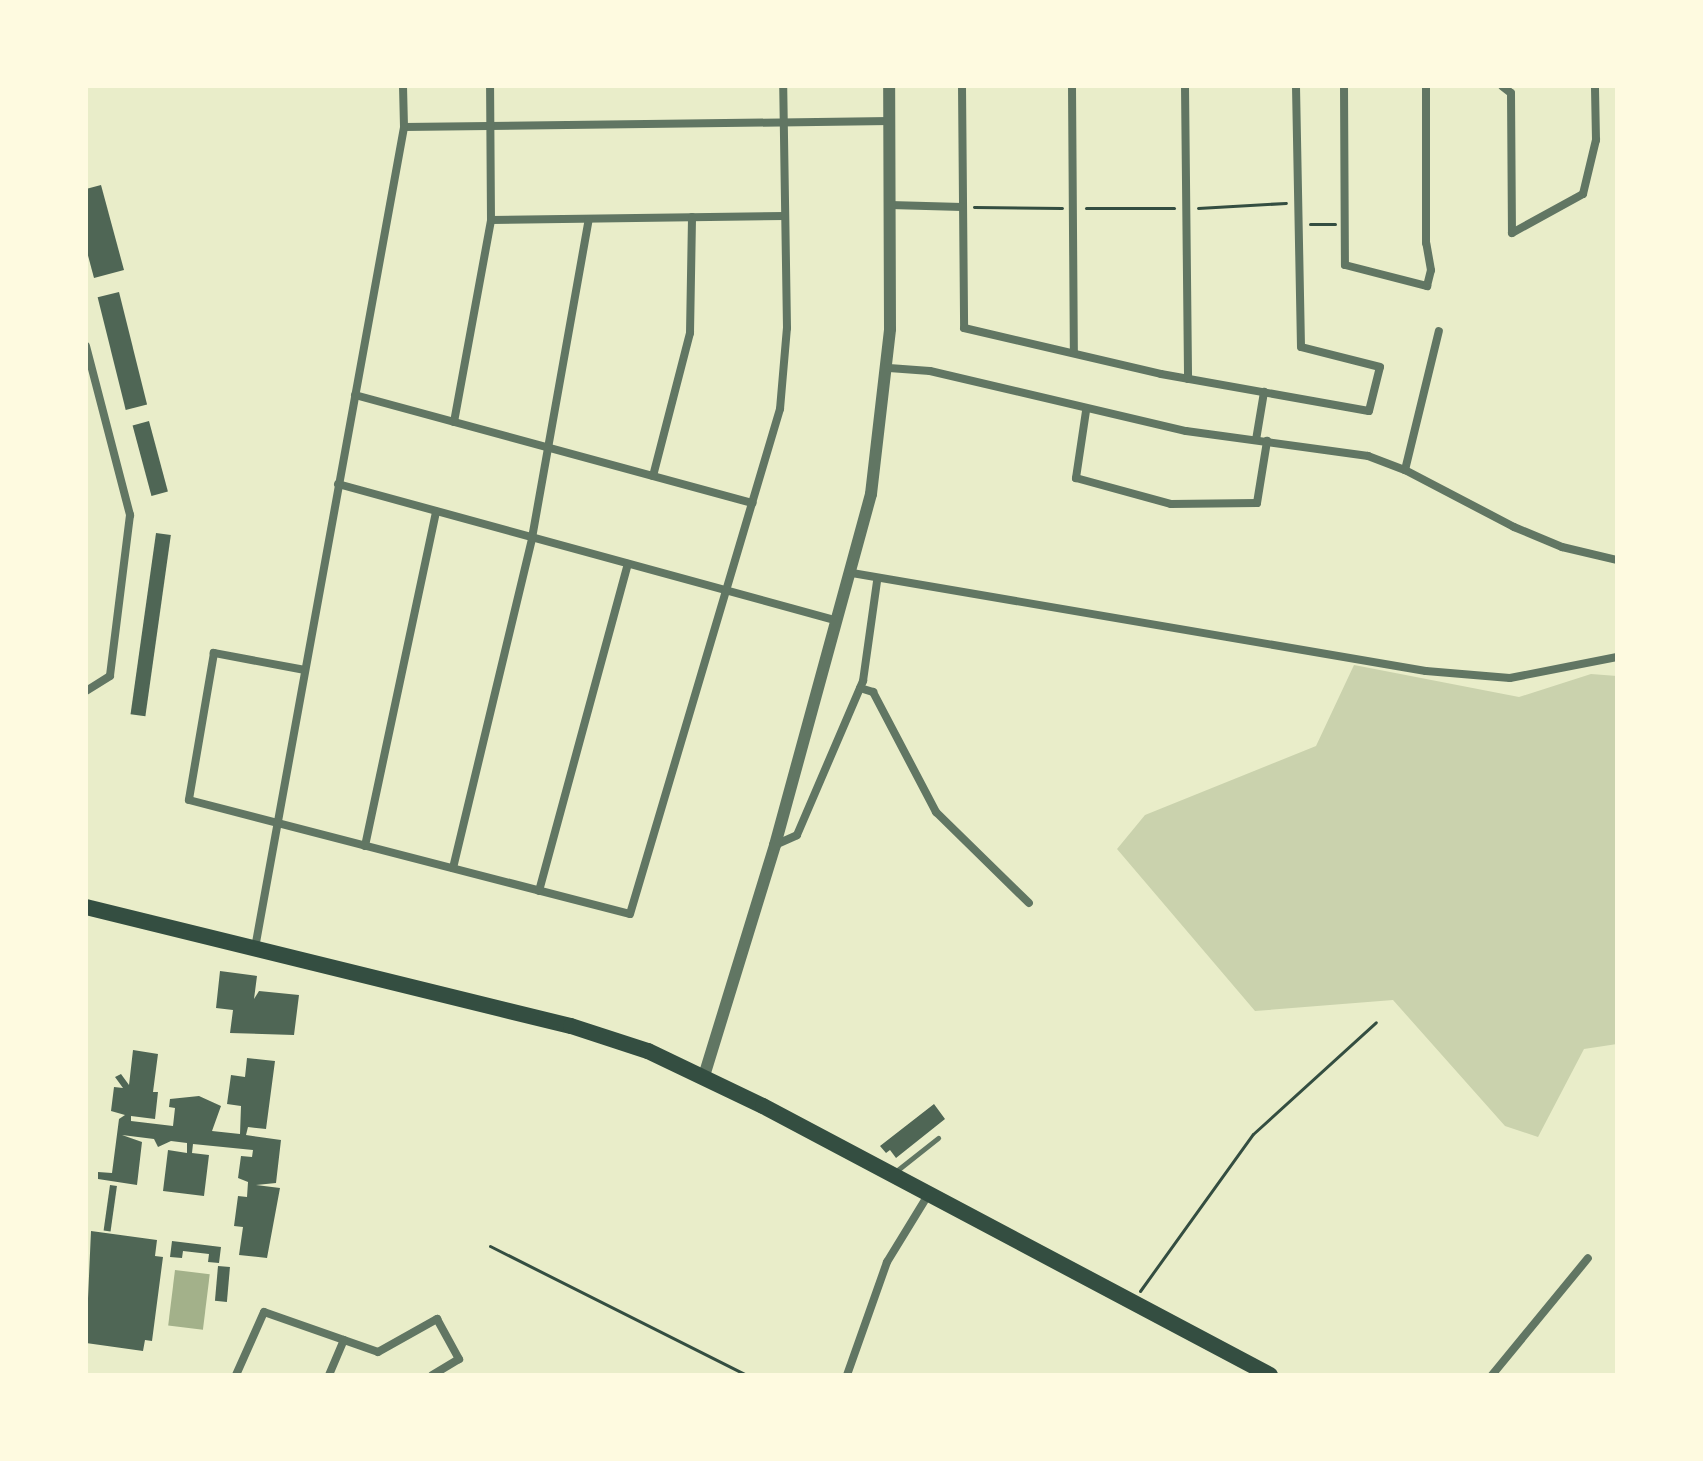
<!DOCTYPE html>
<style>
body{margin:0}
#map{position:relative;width:1703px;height:1461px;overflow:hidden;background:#e9edc9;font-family:"Nunito Sans",sans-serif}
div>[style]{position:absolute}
.green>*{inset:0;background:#cad2ad}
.water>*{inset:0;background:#a3b18a;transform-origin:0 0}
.building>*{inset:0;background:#4f6655;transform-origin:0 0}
.path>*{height:3px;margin:-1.5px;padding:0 1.5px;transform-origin:1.5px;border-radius:1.5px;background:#344e41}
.service>*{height:5px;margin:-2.5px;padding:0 2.5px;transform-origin:2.5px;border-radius:2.5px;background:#617663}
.minor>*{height:8px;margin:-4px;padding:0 4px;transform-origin:4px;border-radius:4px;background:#617663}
.tertiary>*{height:12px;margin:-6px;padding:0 6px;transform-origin:6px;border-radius:6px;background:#617663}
.primary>*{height:16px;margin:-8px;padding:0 8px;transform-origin:8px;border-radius:8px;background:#344e41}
span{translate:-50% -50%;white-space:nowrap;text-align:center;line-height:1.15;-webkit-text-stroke:8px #fefae0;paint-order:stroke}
.frame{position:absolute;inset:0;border:88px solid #fefae0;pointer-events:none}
</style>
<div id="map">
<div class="green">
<div style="clip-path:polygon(1354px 665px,1519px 697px,1591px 674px,1617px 676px,1617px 1044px,1584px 1049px,1538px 1137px,1505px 1126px,1393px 1000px,1255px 1011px,1117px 849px,1145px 815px,1316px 746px)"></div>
</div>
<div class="water">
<div style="left:175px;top:1270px;width:35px;height:56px;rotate:7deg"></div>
</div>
<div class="building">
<div style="clip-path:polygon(101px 185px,124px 270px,94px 278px,86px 248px,86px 189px)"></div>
<div style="left:119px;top:292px;width:116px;height:22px;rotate:76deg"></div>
<div style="left:149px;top:421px;width:73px;height:17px;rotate:75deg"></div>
<div style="left:156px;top:533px;width:15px;height:183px;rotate:8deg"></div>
<div style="clip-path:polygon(220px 971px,257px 976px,254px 999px,259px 991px,299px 995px,294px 1035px,230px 1033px,233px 1010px,216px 1008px)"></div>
<div style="clip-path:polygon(133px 1050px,158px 1054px,153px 1092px,158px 1092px,155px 1119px,131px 1116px,131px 1121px,173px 1126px,175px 1108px,169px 1107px,170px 1099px,199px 1096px,221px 1106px,212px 1131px,240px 1134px,241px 1106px,227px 1104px,231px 1075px,245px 1077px,247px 1058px,275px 1061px,266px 1129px,248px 1127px,246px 1135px,281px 1140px,276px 1183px,256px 1185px,280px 1188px,267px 1258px,239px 1255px,243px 1227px,234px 1226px,238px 1196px,247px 1197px,248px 1182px,238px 1178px,241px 1156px,252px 1157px,253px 1150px,193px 1144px,192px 1153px,209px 1155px,204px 1196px,163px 1191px,168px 1150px,187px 1153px,187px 1143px,171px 1141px,158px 1147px,154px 1139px,122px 1135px,142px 1142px,137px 1185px,98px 1179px,98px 1172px,112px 1173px,119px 1119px,125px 1115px,111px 1111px,114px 1087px,123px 1088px,115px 1077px,121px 1074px,129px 1085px)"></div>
<div style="clip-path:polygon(934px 1104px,945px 1119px,896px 1158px,890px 1150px,886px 1153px,880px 1146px)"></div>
<div style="left:110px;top:1185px;width:7px;height:46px;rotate:8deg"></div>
<div style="clip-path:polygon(91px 1231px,157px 1240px,155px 1256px,163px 1257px,152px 1341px,145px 1340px,143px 1351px,86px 1343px)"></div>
<div style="clip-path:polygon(172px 1241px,221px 1247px,219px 1263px,208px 1262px,209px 1254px,183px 1251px,182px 1258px,170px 1257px)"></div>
<div style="left:218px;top:1266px;width:12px;height:35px;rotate:5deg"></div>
</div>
<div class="path">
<div style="left:974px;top:207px;width:88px;rotate:0.7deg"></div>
<div style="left:1086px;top:208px;width:88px"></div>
<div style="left:1198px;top:208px;width:88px;rotate:-3.3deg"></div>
<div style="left:1310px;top:224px;width:25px"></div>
<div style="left:490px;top:1246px;width:288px;rotate:26.7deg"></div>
<div style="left:1140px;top:1291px;width:193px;rotate:-54.3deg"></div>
<div style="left:1253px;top:1134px;width:166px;rotate:-42.3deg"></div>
</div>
<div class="service">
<div style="left:895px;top:1172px;width:55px;rotate:-38.3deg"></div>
</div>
<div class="minor">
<div style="left:962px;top:86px;width:242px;rotate:89.5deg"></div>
<div style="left:964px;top:328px;width:202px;rotate:13.1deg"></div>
<div style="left:1161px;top:374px;width:211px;rotate:10.1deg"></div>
<div style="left:1369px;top:411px;width:45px;rotate:-76deg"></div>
<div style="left:1380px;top:367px;width:81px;rotate:-165.8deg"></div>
<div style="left:1301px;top:347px;width:261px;rotate:-91.1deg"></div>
<div style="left:1072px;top:86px;width:267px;rotate:89.6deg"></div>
<div style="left:1185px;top:86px;width:293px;rotate:89.4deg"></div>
<div style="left:1344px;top:86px;width:179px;rotate:89.7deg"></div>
<div style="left:1345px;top:265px;width:85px;rotate:14.4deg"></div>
<div style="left:1427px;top:286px;width:16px;rotate:-76deg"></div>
<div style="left:1431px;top:270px;width:27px;rotate:-100deg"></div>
<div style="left:1426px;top:243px;width:157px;rotate:-90deg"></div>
<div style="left:1502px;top:86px;width:11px;rotate:38deg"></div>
<div style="left:1511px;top:93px;width:140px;rotate:89.6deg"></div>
<div style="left:1512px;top:233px;width:81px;rotate:-28.8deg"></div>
<div style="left:1583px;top:194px;width:56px;rotate:-76.5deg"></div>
<div style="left:1596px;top:140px;width:54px;rotate:-91.1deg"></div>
<div style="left:404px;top:127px;width:486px;rotate:-0.7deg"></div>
<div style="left:890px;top:205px;width:72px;rotate:1.6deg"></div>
<div style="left:491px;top:220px;width:294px;rotate:-0.8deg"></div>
<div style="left:86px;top:346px;width:175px;rotate:75.4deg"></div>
<div style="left:130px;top:515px;width:162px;rotate:97.1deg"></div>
<div style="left:110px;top:676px;width:28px;rotate:148deg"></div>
<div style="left:889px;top:368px;width:41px;rotate:4.2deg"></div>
<div style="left:930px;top:371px;width:263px;rotate:13.2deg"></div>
<div style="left:1186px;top:431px;width:184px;rotate:7.8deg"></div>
<div style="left:1368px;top:456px;width:40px;rotate:21deg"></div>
<div style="left:1405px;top:470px;width:143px;rotate:-76.3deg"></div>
<div style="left:355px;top:395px;width:412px;rotate:15.2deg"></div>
<div style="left:1086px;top:411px;width:68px;rotate:98.5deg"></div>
<div style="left:1076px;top:478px;width:98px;rotate:15.3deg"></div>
<div style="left:1171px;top:504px;width:86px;rotate:-0.7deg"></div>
<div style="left:1257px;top:503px;width:63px;rotate:-80.8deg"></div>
<div style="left:454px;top:422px;width:205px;rotate:-79.6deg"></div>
<div style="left:491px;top:220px;width:134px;rotate:-90.4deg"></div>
<div style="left:1256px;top:440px;width:49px;rotate:-80.5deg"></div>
<div style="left:1405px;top:470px;width:123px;rotate:27.6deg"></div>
<div style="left:1514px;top:527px;width:52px;rotate:22.6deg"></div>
<div style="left:1562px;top:547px;width:57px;rotate:13.3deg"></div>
<div style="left:653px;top:476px;width:148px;rotate:-75.5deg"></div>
<div style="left:690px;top:333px;width:116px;rotate:-89deg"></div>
<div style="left:338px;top:484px;width:518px;rotate:15.32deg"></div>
<div style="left:852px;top:573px;width:582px;rotate:9.69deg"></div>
<div style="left:1426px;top:671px;width:84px;rotate:4.8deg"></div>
<div style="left:1510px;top:678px;width:109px;rotate:-11.1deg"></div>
<div style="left:305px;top:670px;width:93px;rotate:-169.4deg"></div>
<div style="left:214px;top:653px;width:149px;rotate:99.7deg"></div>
<div style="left:189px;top:800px;width:455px;rotate:14.5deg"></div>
<div style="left:630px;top:914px;width:527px;rotate:-73.46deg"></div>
<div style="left:780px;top:409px;width:81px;rotate:-85.1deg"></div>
<div style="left:787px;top:328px;width:242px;rotate:-90.9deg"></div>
<div style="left:860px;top:688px;width:14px;rotate:17deg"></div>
<div style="left:873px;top:692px;width:136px;rotate:62.3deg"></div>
<div style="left:936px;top:812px;width:130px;rotate:44.4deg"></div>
<div style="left:775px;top:845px;width:24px;rotate:-24deg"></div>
<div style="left:797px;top:835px;width:168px;rotate:-66.8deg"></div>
<div style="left:863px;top:681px;width:101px;rotate:-82deg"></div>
<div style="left:365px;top:846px;width:342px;rotate:-78deg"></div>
<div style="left:453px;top:868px;width:339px;rotate:-76.5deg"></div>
<div style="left:532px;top:538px;width:324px;rotate:-79.9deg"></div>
<div style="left:539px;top:891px;width:339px;rotate:-74.8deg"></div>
<div style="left:255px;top:948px;width:834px;rotate:-79.71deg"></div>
<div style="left:404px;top:127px;width:41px;rotate:-91.4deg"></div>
<div style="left:236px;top:1375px;width:69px;rotate:-66deg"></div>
<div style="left:264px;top:1312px;width:121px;rotate:19.3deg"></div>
<div style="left:378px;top:1352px;width:68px;rotate:-29.2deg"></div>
<div style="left:437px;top:1319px;width:46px;rotate:61.2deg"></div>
<div style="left:459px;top:1359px;width:31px;rotate:149deg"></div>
<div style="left:329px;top:1375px;width:38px;rotate:-67deg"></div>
<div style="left:847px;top:1375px;width:120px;rotate:-70.5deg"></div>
<div style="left:887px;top:1262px;width:79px;rotate:-58.5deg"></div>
<div style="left:1492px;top:1375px;width:151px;rotate:-50.6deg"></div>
</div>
<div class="tertiary">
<div style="left:704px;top:1076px;width:242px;rotate:-72.9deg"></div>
<div style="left:775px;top:845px;width:364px;rotate:-74.7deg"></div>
<div style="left:871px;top:494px;width:166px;rotate:-83.4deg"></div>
<div style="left:890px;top:329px;width:243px;rotate:-90.2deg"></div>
</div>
<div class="primary">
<div style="left:86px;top:907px;width:499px;rotate:13.8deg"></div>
<div style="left:571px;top:1026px;width:81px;rotate:18deg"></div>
<div style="left:648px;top:1051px;width:127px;rotate:25.6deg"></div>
<div style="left:763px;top:1106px;width:574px;rotate:27.95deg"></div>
</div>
<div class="frame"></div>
</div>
